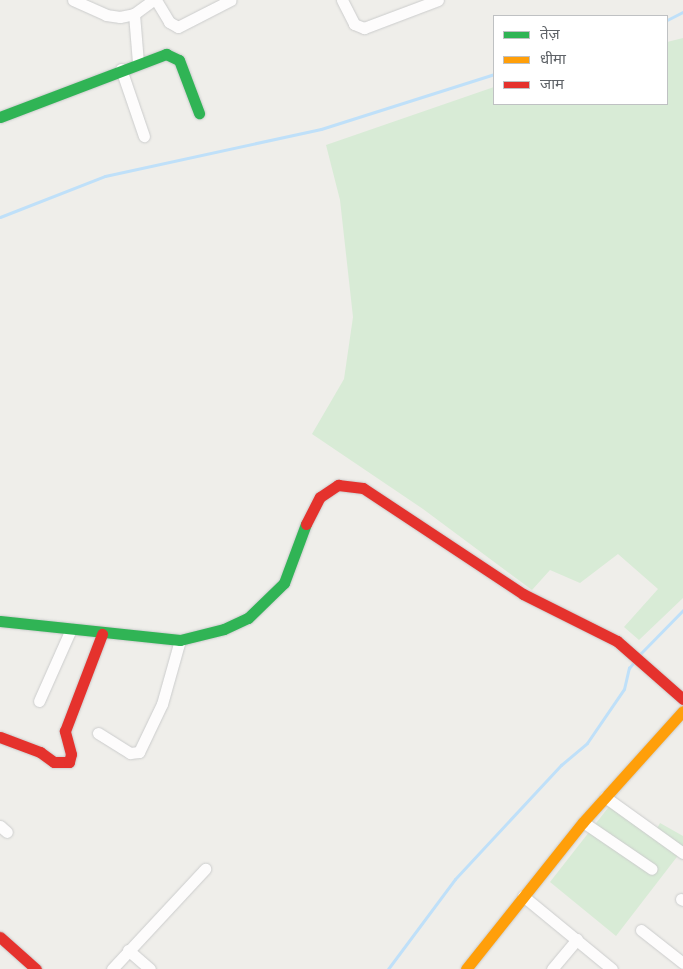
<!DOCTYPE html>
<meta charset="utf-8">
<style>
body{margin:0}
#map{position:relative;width:683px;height:969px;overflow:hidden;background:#efeeea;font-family:"Asap Condensed","Noto Sans Devanagari",sans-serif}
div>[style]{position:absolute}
.green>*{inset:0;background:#d8ebd6}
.stream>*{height:3px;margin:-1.5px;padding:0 1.5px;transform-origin:1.5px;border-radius:1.5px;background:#bfe0f9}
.roads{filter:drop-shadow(0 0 1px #cbcccc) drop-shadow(0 0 1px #cbcccc)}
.street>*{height:11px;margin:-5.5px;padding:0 5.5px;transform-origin:5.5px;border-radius:5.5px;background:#fdfcfc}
.fast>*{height:11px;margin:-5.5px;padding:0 5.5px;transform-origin:5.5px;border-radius:5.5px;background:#30b455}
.slow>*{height:11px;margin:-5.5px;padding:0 5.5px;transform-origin:5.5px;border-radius:5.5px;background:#ff9f0a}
.jam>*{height:11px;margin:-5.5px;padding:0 5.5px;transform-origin:5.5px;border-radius:5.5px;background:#e5322d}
span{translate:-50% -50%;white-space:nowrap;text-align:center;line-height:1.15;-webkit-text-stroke:4px #fff;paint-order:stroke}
.legend{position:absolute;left:493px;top:15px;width:175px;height:90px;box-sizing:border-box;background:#fff;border:1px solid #bfc1c3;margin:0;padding:6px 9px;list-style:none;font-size:15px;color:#5f6368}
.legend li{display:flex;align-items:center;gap:10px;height:25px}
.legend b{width:25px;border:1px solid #bfc1c3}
</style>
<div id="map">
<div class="green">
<div style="clip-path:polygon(683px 38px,683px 598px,639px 640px,624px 627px,658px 589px,618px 554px,580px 583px,550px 570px,532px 590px,423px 509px,312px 434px,344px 379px,353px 317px,340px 200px,326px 145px,494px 87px,494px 104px,667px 104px,667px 42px)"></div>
<div style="clip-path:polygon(611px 804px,654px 834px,660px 823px,683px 836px,683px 849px,616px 936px,550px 882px)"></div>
</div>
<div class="stream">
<div style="left:667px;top:20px;width:18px;rotate:-27deg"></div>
<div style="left:0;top:217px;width:113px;rotate:-21.3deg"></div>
<div style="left:105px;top:176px;width:221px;rotate:-12.3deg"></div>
<div style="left:321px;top:129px;width:182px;rotate:-17.6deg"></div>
<div style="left:639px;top:655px;width:63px;rotate:-45.6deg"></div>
<div style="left:388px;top:969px;width:112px;rotate:-53.3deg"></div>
<div style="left:455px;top:879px;width:156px;rotate:-47.1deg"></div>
<div style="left:561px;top:765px;width:34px;rotate:-40deg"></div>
<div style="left:587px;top:743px;width:65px;rotate:-55.6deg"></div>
<div style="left:624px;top:689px;width:22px;rotate:-77deg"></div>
<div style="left:629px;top:668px;width:8px;rotate:-50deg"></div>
</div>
<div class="roads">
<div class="street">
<div style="left:73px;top:0;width:36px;rotate:24deg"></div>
<div style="left:106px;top:15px;width:14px;rotate:8deg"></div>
<div style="left:120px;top:17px;width:14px;rotate:-12deg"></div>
<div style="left:134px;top:14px;width:24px;rotate:-36deg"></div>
<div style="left:156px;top:0;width:26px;rotate:59deg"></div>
<div style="left:169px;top:22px;width:10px;rotate:29deg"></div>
<div style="left:178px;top:27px;width:59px;rotate:-27deg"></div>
<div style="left:342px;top:0;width:27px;rotate:63deg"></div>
<div style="left:354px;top:24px;width:11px;rotate:22deg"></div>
<div style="left:364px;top:28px;width:79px;rotate:-20.7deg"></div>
<div style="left:134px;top:14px;width:49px;rotate:85.3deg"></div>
<div style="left:121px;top:69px;width:71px;rotate:71.1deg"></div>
<div style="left:39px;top:701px;width:79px;rotate:-66deg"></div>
<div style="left:98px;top:733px;width:38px;rotate:32deg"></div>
<div style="left:130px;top:753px;width:9px;rotate:-6deg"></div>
<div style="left:139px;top:752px;width:53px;rotate:-64.4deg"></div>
<div style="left:162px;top:704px;width:66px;rotate:-74.3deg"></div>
<div style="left:605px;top:797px;width:96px;rotate:35.7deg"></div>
<div style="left:583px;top:822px;width:83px;rotate:34.3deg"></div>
<div style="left:0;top:826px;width:9px;rotate:41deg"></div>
<div style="left:523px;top:896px;width:115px;rotate:39.4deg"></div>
<div style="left:681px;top:899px;width:2px;rotate:27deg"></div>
<div style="left:641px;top:930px;width:53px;rotate:38.2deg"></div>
<div style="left:128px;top:950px;width:29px;rotate:41deg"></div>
<div style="left:112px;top:969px;width:137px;rotate:-47.1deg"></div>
<div style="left:552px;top:969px;width:39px;rotate:-50deg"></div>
</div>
<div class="fast">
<div style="left:0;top:117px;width:178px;rotate:-20.8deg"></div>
<div style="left:166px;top:54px;width:14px;rotate:25deg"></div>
<div style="left:179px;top:60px;width:57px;rotate:69.3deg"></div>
<div style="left:0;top:621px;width:181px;rotate:6deg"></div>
<div style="left:180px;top:640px;width:45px;rotate:-14deg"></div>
<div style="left:224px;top:629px;width:26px;rotate:-25deg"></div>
<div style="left:248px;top:618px;width:50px;rotate:-44.2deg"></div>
<div style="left:284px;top:583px;width:63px;rotate:-69.6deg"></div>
</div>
<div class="slow">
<div style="left:466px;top:969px;width:188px;rotate:-51.5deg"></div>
<div style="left:583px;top:822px;width:149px;rotate:-48deg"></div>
</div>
<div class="jam">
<div style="left:306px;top:524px;width:30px;rotate:-63deg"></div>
<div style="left:320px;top:497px;width:22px;rotate:-34deg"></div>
<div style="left:338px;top:485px;width:25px;rotate:7deg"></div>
<div style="left:363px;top:488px;width:192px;rotate:33.5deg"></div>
<div style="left:523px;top:594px;width:105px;rotate:26.6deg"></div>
<div style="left:617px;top:641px;width:88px;rotate:41.3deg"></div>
<div style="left:0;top:737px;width:43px;rotate:20.6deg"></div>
<div style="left:40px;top:752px;width:17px;rotate:36deg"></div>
<div style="left:54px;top:762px;width:15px"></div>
<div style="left:69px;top:762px;width:8px;rotate:-76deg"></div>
<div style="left:71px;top:754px;width:24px;rotate:-105deg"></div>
<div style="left:65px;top:731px;width:104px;rotate:-69.1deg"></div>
<div style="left:0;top:937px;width:48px;rotate:41.6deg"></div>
</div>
</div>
<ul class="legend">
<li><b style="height:6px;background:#30b455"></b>तेज़</li>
<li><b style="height:6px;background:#ff9f0a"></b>धीमा</li>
<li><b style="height:6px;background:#e5322d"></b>जाम</li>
</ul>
</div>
